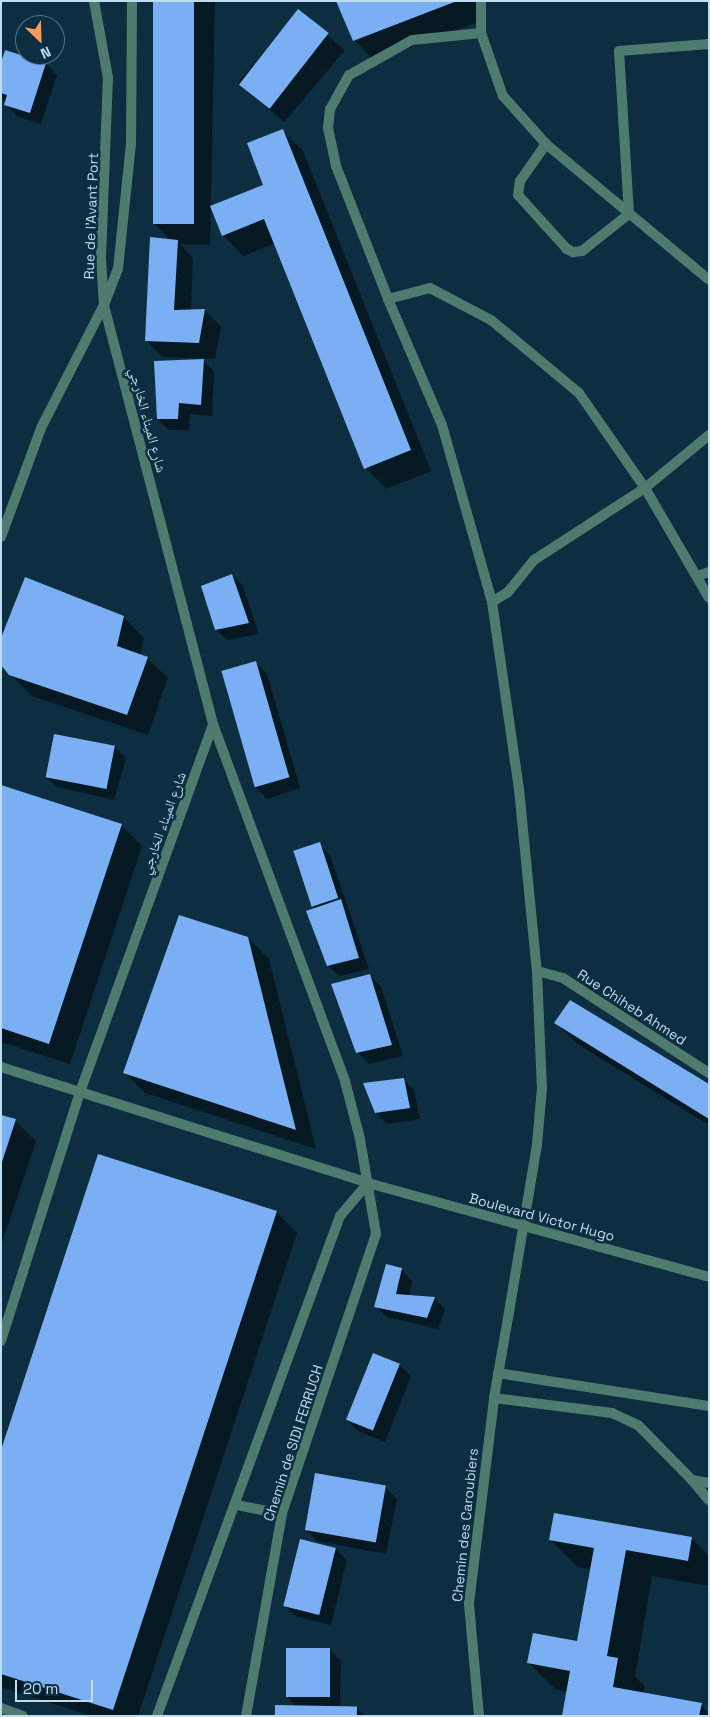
<!DOCTYPE html>
<meta charset="utf-8">
<style>
body{margin:0}
#map{position:relative;width:710px;height:1717px;overflow:hidden;background:#0d2e40;font-family:"Space Grotesk","Noto Naskh Arabic",sans-serif}
div>[style]{position:absolute}
.shadow>*{inset:0;background:#0007;transform-origin:0 0}
.building>*{inset:0;background:#7baff4;transform-origin:0 0}
.service>*{height:10px;margin:-5px;padding:0 5px;transform-origin:5px;border-radius:5px;background:#4f7b6f}
.pedestrian>*{height:10px;margin:-5px;padding:0 5px;transform-origin:5px;border-radius:5px;background:#4f7b6f}
.minor>*{height:10px;margin:-5px;padding:0 5px;transform-origin:5px;border-radius:5px;background:#4f7b6f}
.tertiary>*{height:10px;margin:-5px;padding:0 5px;transform-origin:5px;border-radius:5px;background:#4f7b6f}
.minor-bridge>*{height:10px;margin:-5px;padding:0 5px;transform-origin:5px;border-radius:5px;background:#4f7b6f}
span{translate:-50% -50%;white-space:nowrap;text-align:center;line-height:1.15;-webkit-text-stroke:5px #0d2e40;paint-order:stroke}
.street-label{font-size:14px;color:#bfddf0}
.frame{position:absolute;inset:0;border:2px solid #bfddf0;pointer-events:none}
.north{position:absolute;left:15px;top:15px;width:50px;height:50px;box-sizing:border-box;background:#0d2e40;border:1px solid #547486;border-radius:50%;rotate:156deg;font-size:14px;font-weight:700;line-height:20px;text-align:center;color:#bfddf0}
.north::after{content:'';display:block;margin:auto;width:18px;height:22px;background:#fd9d54;clip-path:polygon(50% 0,100% 100%,50% 72%,0 100%)}
.scale{position:absolute;left:15px;top:1680px;width:78px;height:22px;box-sizing:border-box;border:2px solid #bfddf0;border-top:0;padding-left:6px;font-size:15px;line-height:18px;white-space:nowrap;color:#bfddf0;-webkit-text-stroke:4px #0d2e40;paint-order:stroke}
</style>
<div id="map">
<div class="shadow">
<div style="clip-path:polygon(155px 1px,215px 1px,210px 245px,180px 244px,193px 258px,191px 311px,205px 310px,221px 327px,215px 359px,162px 357px,146px 340px,171px 241px,154px 223px)"></div>
<div style="clip-path:polygon(337px 1px,476px 1px,483px 20px,375px 61px,354px 40px)"></div>
<div style="left:298px;top:11px;width:61px;height:94px;rotate:40deg"></div>
<div style="clip-path:polygon(6px 52px,46px 64px,57px 75px,41px 124px,16px 116px,1px 97px,1px 67px)"></div>
<div style="clip-path:polygon(282px 131px,303px 151px,431px 471px,386px 489px,366px 468px,276px 243px,243px 256px,223px 235px,265px 186px)"></div>
<div style="clip-path:polygon(202px 359px,214px 372px,212px 416px,190px 414px,189px 430px,169px 430px,158px 419px)"></div>
<div style="clip-path:polygon(232px 575px,243px 586px,259px 634px,227px 640px,216px 629px)"></div>
<div style="clip-path:polygon(123px 617px,144px 638px,140px 655px,147px 658px,168px 678px,148px 735px,32px 696px,10px 674px)"></div>
<div style="clip-path:polygon(256px 663px,267px 674px,300px 788px,267px 799px,256px 788px)"></div>
<div style="clip-path:polygon(55px 735px,115px 747px,126px 758px,114px 800px,57px 787px,45px 776px)"></div>
<div style="clip-path:polygon(1px 786px,121px 825px,142px 846px,70px 1064px,1px 1042px)"></div>
<div style="clip-path:polygon(319px 844px,330px 855px,369px 969px,339px 976px,328px 965px,313px 905px)"></div>
<div style="clip-path:polygon(248px 938px,269px 959px,316px 1149px,145px 1093px,125px 1073px)"></div>
<div style="clip-path:polygon(370px 976px,381px 987px,403px 1056px,369px 1064px,358px 1053px)"></div>
<div style="clip-path:polygon(556px 1023px,709px 1085px,709px 1125px,576px 1043px)"></div>
<div style="clip-path:polygon(403px 1079px,414px 1090px,420px 1119px,387px 1124px,376px 1113px)"></div>
<div style="clip-path:polygon(1px 1116px,15px 1121px,36px 1141px,1px 1246px)"></div>
<div style="clip-path:polygon(276px 1212px,297px 1233px,138px 1716px,91px 1716px,1px 1687px,1px 1454px)"></div>
<div style="clip-path:polygon(401px 1269px,412px 1281px,409px 1296px,434px 1298px,445px 1309px,438px 1329px,387px 1317px,375px 1306px)"></div>
<div style="clip-path:polygon(374px 1355px,400px 1365px,411px 1376px,385px 1442px,358px 1431px,347px 1420px)"></div>
<div style="clip-path:polygon(385px 1487px,397px 1499px,386px 1554px,317px 1541px,306px 1530px)"></div>
<div style="clip-path:polygon(691px 1538px,709px 1556px,709px 1586px,652px 1576px,635px 1676px,645px 1686px,643px 1694px,701px 1704px,709px 1716px,563px 1716px,567px 1692px,556px 1690px,529px 1663px,578px 1642px,591px 1569px,578px 1567px,551px 1540px)"></div>
<div style="clip-path:polygon(336px 1549px,347px 1560px,331px 1625px,297px 1617px,285px 1606px)"></div>
<div style="clip-path:polygon(330px 1650px,341px 1661px,340px 1707px,356px 1707px,365px 1716px,276px 1716px,296px 1707px,287px 1697px)"></div>
</div>
<div class="building">
<div style="left:153px;top:1px;width:41px;height:223px"></div>
<div style="clip-path:polygon(336px 1px,457px 1px,353px 41px)"></div>
<div style="left:298px;top:9px;width:39px;height:96px;rotate:38deg"></div>
<div style="clip-path:polygon(5px 50px,46px 63px,30px 113px,4px 105px,7px 95px,1px 93px,1px 63px)"></div>
<div style="clip-path:polygon(283px 129px,411px 450px,364px 469px,264px 219px,222px 236px,210px 206px,263px 185px,247px 143px)"></div>
<div style="clip-path:polygon(150px 237px,178px 240px,174px 310px,205px 309px,199px 343px,145px 341px)"></div>
<div style="clip-path:polygon(204px 359px,201px 405px,179px 403px,178px 419px,157px 419px,154px 361px)"></div>
<div style="clip-path:polygon(232px 574px,249px 623px,215px 630px,201px 586px)"></div>
<div style="clip-path:polygon(25px 577px,124px 616px,117px 646px,148px 657px,127px 715px,9px 675px,1px 665px,1px 638px)"></div>
<div style="left:256px;top:661px;width:121px;height:36px;rotate:74deg"></div>
<div style="left:54px;top:734px;width:62px;height:44px;rotate:11deg"></div>
<div style="clip-path:polygon(1px 785px,122px 824px,49px 1044px,1px 1028px)"></div>
<div style="left:320px;top:842px;width:59px;height:28px;rotate:72deg"></div>
<div style="clip-path:polygon(341px 899px,359px 958px,327px 966px,306px 911px)"></div>
<div style="clip-path:polygon(179px 915px,248px 937px,296px 1130px,123px 1073px)"></div>
<div style="clip-path:polygon(370px 974px,392px 1045px,356px 1053px,331px 984px)"></div>
<div style="clip-path:polygon(570px 1000px,709px 1084px,709px 1119px,554px 1023px)"></div>
<div style="clip-path:polygon(404px 1078px,410px 1108px,375px 1113px,363px 1083px)"></div>
<div style="clip-path:polygon(1px 1115px,16px 1119px,2px 1162px,1px 1162px)"></div>
<div style="clip-path:polygon(98px 1154px,277px 1211px,113px 1710px,1px 1674px,1px 1450px)"></div>
<div style="clip-path:polygon(386px 1264px,402px 1268px,396px 1294px,435px 1297px,427px 1318px,374px 1307px)"></div>
<div style="left:373px;top:1353px;width:29px;height:72px;rotate:22deg"></div>
<div style="left:315px;top:1473px;width:72px;height:58px;rotate:10deg"></div>
<div style="clip-path:polygon(554px 1513px,692px 1537px,688px 1561px,626px 1550px,607px 1656px,618px 1658px,613px 1687px,702px 1703px,699px 1716px,562px 1716px,570px 1671px,527px 1663px,533px 1633px,577px 1641px,594px 1548px,549px 1540px)"></div>
<div style="left:300px;top:1539px;width:37px;height:69px;rotate:14deg"></div>
<div style="left:286px;top:1648px;width:44px;height:49px"></div>
<div style="left:275px;top:1705px;width:82px;height:11px;rotate:1deg"></div>
</div>
<div class="service">
<div style="left:546px;top:144px;width:45px;rotate:125.1deg"></div>
<div style="left:520px;top:181px;width:14px;rotate:98deg"></div>
<div style="left:518px;top:195px;width:73px;rotate:47.8deg"></div>
<div style="left:567px;top:249px;width:7px;rotate:27deg"></div>
<div style="left:573px;top:252px;width:9px;rotate:-6deg"></div>
<div style="left:582px;top:251px;width:60px;rotate:-38.2deg"></div>
<div style="left:494px;top:1398px;width:119px;rotate:7.2deg"></div>
<div style="left:612px;top:1413px;width:29px;rotate:25deg"></div>
<div style="left:638px;top:1425px;width:77px;rotate:45.5deg"></div>
<div style="left:692px;top:1480px;width:17px;rotate:10deg"></div>
</div>
<div class="pedestrian">
<div style="left:388px;top:299px;width:43px;rotate:-14.7deg"></div>
<div style="left:430px;top:288px;width:69px;rotate:27.7deg"></div>
<div style="left:491px;top:320px;width:114px;rotate:39.7deg"></div>
<div style="left:579px;top:393px;width:116px;rotate:55.2deg"></div>
<div style="left:645px;top:488px;width:127px;rotate:59.8deg"></div>
<div style="left:697px;top:576px;width:13px;rotate:-18deg"></div>
<div style="left:492px;top:602px;width:19px;rotate:-32deg"></div>
<div style="left:508px;top:592px;width:41px;rotate:-50.9deg"></div>
<div style="left:534px;top:560px;width:132px;rotate:-33deg"></div>
<div style="left:645px;top:488px;width:83px;rotate:-39.6deg"></div>
<div style="left:537px;top:971px;width:27px;rotate:15deg"></div>
<div style="left:563px;top:978px;width:174px;rotate:33.1deg"></div>
</div>
<div class="minor">
<div style="left:481px;top:1px;width:32px;rotate:90deg"></div>
<div style="left:481px;top:33px;width:67px;rotate:70.8deg"></div>
<div style="left:503px;top:96px;width:64px;rotate:48.1deg"></div>
<div style="left:546px;top:144px;width:212px;rotate:39.8deg"></div>
<div style="left:481px;top:33px;width:69px;rotate:174.2deg"></div>
<div style="left:412px;top:40px;width:72px;rotate:150.9deg"></div>
<div style="left:349px;top:75px;width:39px;rotate:119deg"></div>
<div style="left:330px;top:109px;width:19px;rotate:96deg"></div>
<div style="left:328px;top:128px;width:39px;rotate:78deg"></div>
<div style="left:336px;top:166px;width:143px;rotate:68.6deg"></div>
<div style="left:388px;top:299px;width:137px;rotate:66.8deg"></div>
<div style="left:442px;top:425px;width:184px;rotate:74.2deg"></div>
<div style="left:492px;top:602px;width:189px;rotate:81.8deg"></div>
<div style="left:519px;top:789px;width:183px;rotate:84.4deg"></div>
<div style="left:537px;top:971px;width:117px;rotate:87.6deg"></div>
<div style="left:542px;top:1088px;width:56px;rotate:95.1deg"></div>
<div style="left:629px;top:214px;width:163px;rotate:-93.5deg"></div>
<div style="left:619px;top:51px;width:90px;rotate:-4.4deg"></div>
<div style="left:368px;top:1183px;width:354px;rotate:15.4deg"></div>
<div style="left:498px;top:1373px;width:214px;rotate:8.9deg"></div>
<div style="left:692px;top:1480px;width:26px;rotate:50deg"></div>
<div style="left:1px;top:1708px;width:23px;rotate:20deg"></div>
<div style="left:479px;top:1716px;width:113px;rotate:-95.1deg"></div>
<div style="left:469px;top:1603px;width:207px;rotate:-83deg"></div>
<div style="left:494px;top:1398px;width:93px;rotate:-80.1deg"></div>
</div>
<div class="tertiary">
<div style="left:1px;top:537px;width:116px;rotate:-69.8deg"></div>
<div style="left:41px;top:428px;width:138px;rotate:-62.9deg"></div>
<div style="left:104px;top:305px;width:39px;rotate:-69deg"></div>
<div style="left:118px;top:269px;width:126px;rotate:-84.1deg"></div>
<div style="left:131px;top:144px;width:143px;rotate:-89.6deg"></div>
<div style="left:213px;top:724px;width:381px;rotate:69.7deg"></div>
<div style="left:345px;top:1081px;width:60px;rotate:75.5deg"></div>
<div style="left:360px;top:1139px;width:96px;rotate:80.4deg"></div>
<div style="left:376px;top:1234px;width:295px;rotate:108.6deg"></div>
<div style="left:282px;top:1514px;width:205px;rotate:100.1deg"></div>
<div style="left:1px;top:1067px;width:385px;rotate:17.5deg"></div>
<div style="left:1px;top:1341px;width:261px;rotate:-72.4deg"></div>
<div style="left:80px;top:1092px;width:391px;rotate:-70.1deg"></div>
<div style="left:213px;top:724px;width:433px;rotate:-104.6deg"></div>
<div style="left:104px;top:305px;width:47px;rotate:-93.7deg"></div>
<div style="left:101px;top:258px;width:180px;rotate:-87.8deg"></div>
<div style="left:108px;top:78px;width:78px;rotate:-100.3deg"></div>
<div style="left:237px;top:1505px;width:46px;rotate:11.3deg"></div>
<div style="left:157px;top:1716px;width:532px;rotate:-69.9deg"></div>
<div style="left:340px;top:1216px;width:43px;rotate:-49.7deg"></div>
</div>
<div class="minor-bridge">
<div style="left:510px;top:1306px;width:164px;rotate:-80.5deg"></div>
</div>
<div class="street-label">
<span style="left:91px;top:216px;rotate:-88deg">Rue de l'Avant Port</span>
<span style="left:148px;top:420px;rotate:75deg">شارع الميناء الخارجي</span>
<span style="left:163px;top:823px;rotate:-70deg">شارع الميناء الخارجي</span>
<span style="left:632px;top:1007px;rotate:33deg">Rue Chiheb Ahmed</span>
<span style="left:542px;top:1217px;rotate:15deg">Boulevard Victor Hugo</span>
<span style="left:293px;top:1443px;rotate:-72deg">Chemin de SIDI FERRUCH</span>
<span style="left:465px;top:1525px;rotate:-84deg">Chemin des Caroubiers</span>
</div>
<div class="frame"></div>
<div class="north">N</div>
<div class="scale">20 m</div>
</div>
